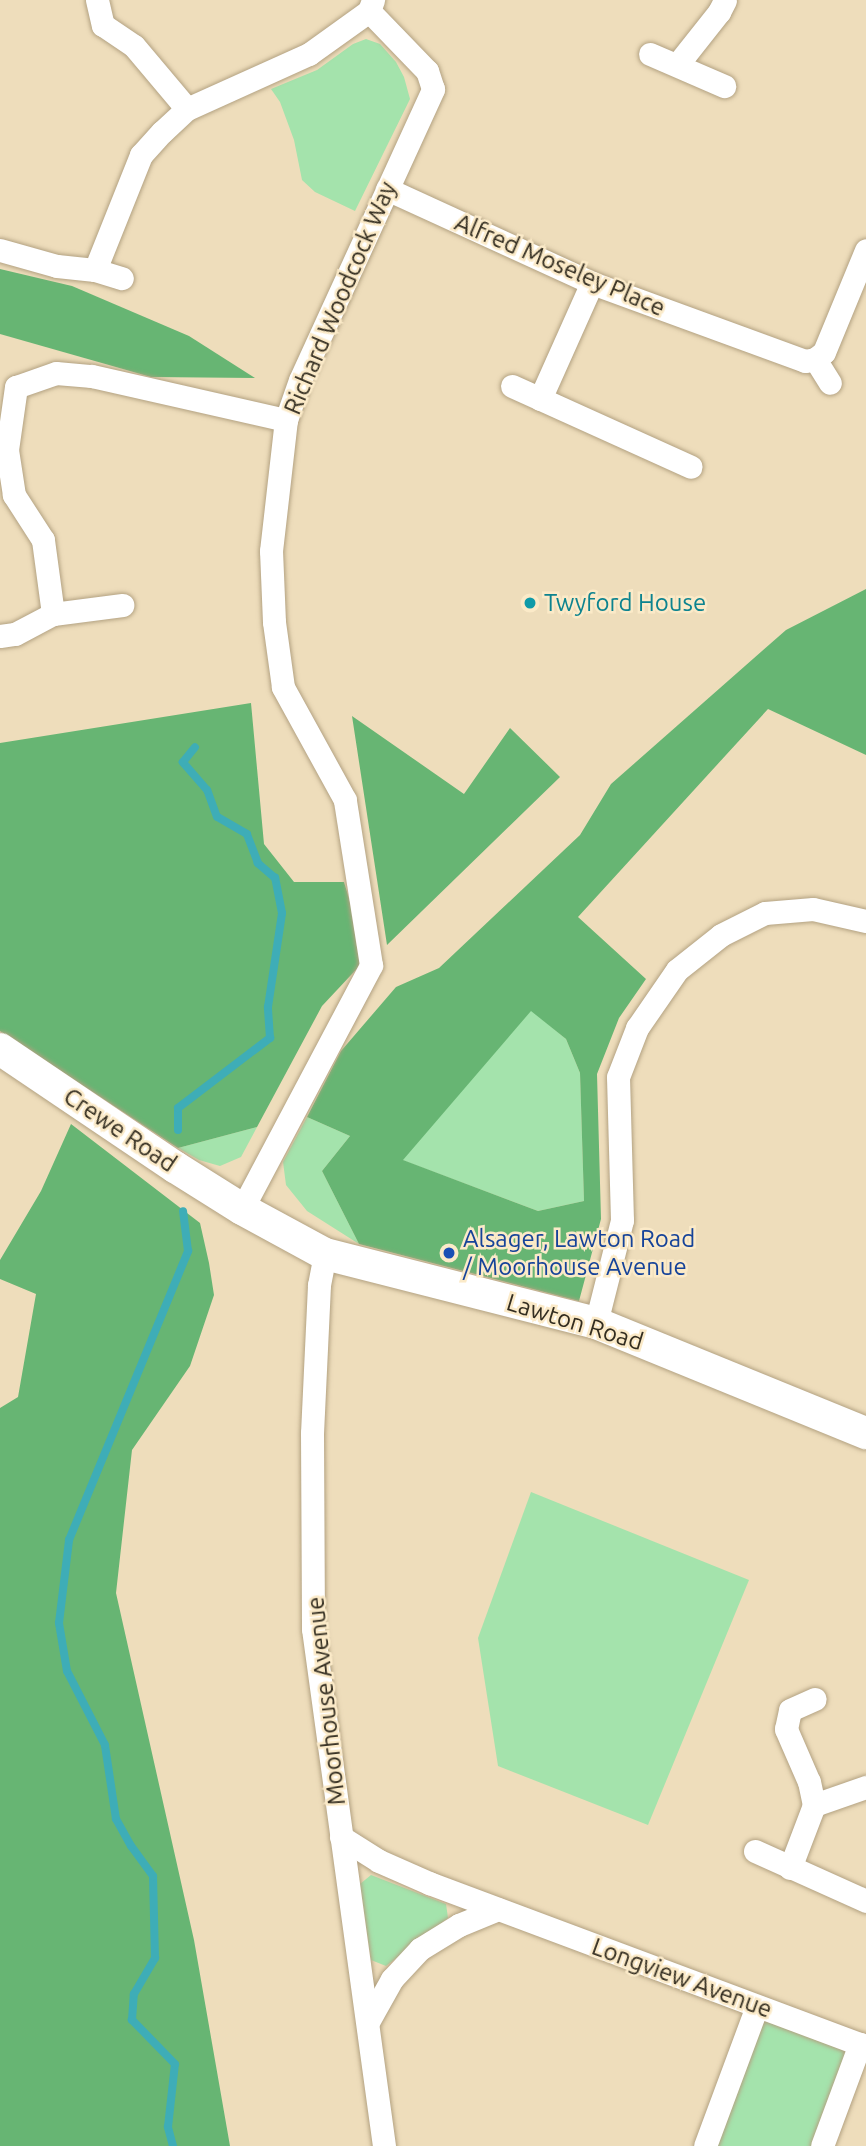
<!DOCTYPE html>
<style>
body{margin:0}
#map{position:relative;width:866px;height:2146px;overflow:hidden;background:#edb;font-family:Ubuntu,sans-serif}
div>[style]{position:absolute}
.green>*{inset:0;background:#a4e3ac}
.forest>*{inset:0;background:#67b573}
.stream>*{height:8px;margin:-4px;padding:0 4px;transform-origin:4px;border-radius:4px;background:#3eadb7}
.roads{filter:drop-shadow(0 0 2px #b3a282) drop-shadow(0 0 2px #b3a282)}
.street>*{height:23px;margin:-11.5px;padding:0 11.5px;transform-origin:11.5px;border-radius:11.5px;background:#fff}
.secondary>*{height:32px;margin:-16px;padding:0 16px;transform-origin:16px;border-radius:16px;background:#fff}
.dots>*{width:19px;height:19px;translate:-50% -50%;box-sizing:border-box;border:4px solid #fbeac8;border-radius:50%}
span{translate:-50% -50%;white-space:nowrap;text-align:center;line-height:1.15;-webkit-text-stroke:5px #fbeac8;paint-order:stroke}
.street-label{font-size:24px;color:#332d20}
.culture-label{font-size:24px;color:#0d838f}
.left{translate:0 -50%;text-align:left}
.transit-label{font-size:24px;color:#164399}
</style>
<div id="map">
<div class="green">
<div style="clip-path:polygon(366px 39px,380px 44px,396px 62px,404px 77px,410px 99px,355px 211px,315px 192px,302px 180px,294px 140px,280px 102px,271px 89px,317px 70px,353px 44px)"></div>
<div style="clip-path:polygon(531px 1010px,566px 1039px,580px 1073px,584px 1201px,538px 1211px,402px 1160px)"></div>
<div style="clip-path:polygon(307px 1117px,350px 1136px,322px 1171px,359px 1244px,307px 1211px,286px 1185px,283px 1162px)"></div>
<div style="clip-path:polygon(257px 1127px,241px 1157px,220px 1166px,199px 1160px,178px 1148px)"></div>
<div style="clip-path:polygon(531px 1492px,749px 1580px,648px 1825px,498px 1766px,478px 1638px)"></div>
<div style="clip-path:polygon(371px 1875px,446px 1904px,448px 1918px,386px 1966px,371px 1960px,360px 1884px)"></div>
<div style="clip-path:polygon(761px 2019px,849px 2052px,814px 2146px,714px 2146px)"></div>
</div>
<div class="forest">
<div style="clip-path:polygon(0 269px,72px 286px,189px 336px,255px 378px,151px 377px,0 334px)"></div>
<div style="clip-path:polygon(evenodd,866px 589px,866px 755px,768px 709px,578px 917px,646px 979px,619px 1018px,597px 1074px,601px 1219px,579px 1301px,359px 1244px,322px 1171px,350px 1136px,307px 1117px,341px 1051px,396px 987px,439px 968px,580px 835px,611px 784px,786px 630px,866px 589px,531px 1011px,566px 1039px,580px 1073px,584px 1201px,538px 1211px,403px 1160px,531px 1011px)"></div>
<div style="clip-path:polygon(251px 703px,264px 844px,294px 882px,344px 882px,367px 958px,322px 1006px,257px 1127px,178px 1148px,0 1031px,0 743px)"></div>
<div style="clip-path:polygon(352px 716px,464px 794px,510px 728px,560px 777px,387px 945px)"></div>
<div style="clip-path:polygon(71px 1124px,200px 1223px,209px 1263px,214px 1295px,190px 1366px,132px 1450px,116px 1593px,194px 1940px,230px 2146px,0 2146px,0 1408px,18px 1397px,36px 1294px,0 1279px,0 1260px,41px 1191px)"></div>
</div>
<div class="stream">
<div style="left:178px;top:1130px;width:22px;rotate:-90deg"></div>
<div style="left:178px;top:1108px;width:116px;rotate:-37.3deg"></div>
<div style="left:270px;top:1038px;width:31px;rotate:-94deg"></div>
<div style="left:268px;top:1007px;width:95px;rotate:-81.5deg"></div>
<div style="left:282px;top:913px;width:36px;rotate:-101deg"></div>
<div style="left:275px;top:878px;width:23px;rotate:-139deg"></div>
<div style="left:258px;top:863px;width:31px;rotate:-111deg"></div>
<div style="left:247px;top:834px;width:34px;rotate:-150deg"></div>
<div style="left:217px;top:817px;width:29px;rotate:-110deg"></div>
<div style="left:207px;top:790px;width:37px;rotate:-131deg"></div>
<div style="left:183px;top:762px;width:19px;rotate:-51deg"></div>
<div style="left:173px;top:2146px;width:20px;rotate:-105deg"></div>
<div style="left:168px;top:2127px;width:63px;rotate:-83.7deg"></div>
<div style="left:175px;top:2064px;width:62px;rotate:-134.3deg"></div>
<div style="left:132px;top:2020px;width:26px;rotate:-86deg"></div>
<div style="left:134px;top:1994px;width:42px;rotate:-59.7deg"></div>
<div style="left:155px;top:1958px;width:82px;rotate:-91.4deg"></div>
<div style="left:153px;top:1876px;width:37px;rotate:-126deg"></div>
<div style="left:131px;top:1846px;width:31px;rotate:-119deg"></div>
<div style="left:116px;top:1819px;width:75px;rotate:-98.5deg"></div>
<div style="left:105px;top:1745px;width:83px;rotate:-117.2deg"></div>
<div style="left:67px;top:1671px;width:49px;rotate:-99.5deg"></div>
<div style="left:59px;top:1623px;width:84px;rotate:-83.1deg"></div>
<div style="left:69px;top:1540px;width:313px;rotate:-67.6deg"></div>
<div style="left:188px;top:1251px;width:40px;rotate:-97.1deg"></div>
</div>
<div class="roads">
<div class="street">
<div style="left:97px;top:0;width:26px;rotate:77deg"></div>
<div style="left:103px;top:25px;width:37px;rotate:34deg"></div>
<div style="left:134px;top:46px;width:82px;rotate:49.9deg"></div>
<div style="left:650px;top:54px;width:81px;rotate:23.4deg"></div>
<div style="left:677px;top:65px;width:68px;rotate:-51.6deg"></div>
<div style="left:719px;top:12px;width:13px;rotate:-63deg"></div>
<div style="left:387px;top:189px;width:226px;rotate:24.6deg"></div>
<div style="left:592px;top:283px;width:227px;rotate:20.1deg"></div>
<div style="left:805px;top:361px;width:10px;rotate:-11deg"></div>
<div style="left:815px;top:359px;width:11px;rotate:-38deg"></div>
<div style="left:824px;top:352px;width:110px;rotate:-67.6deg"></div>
<div style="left:0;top:250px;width:59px;rotate:15.7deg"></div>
<div style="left:57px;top:266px;width:38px;rotate:6deg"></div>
<div style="left:95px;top:270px;width:124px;rotate:-68.2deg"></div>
<div style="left:141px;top:155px;width:31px;rotate:-48deg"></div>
<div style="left:162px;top:132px;width:34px;rotate:-43deg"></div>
<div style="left:187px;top:109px;width:134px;rotate:-24.3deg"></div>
<div style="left:309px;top:54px;width:74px;rotate:-35.6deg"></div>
<div style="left:95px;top:270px;width:28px;rotate:17deg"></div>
<div style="left:815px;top:359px;width:28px;rotate:58deg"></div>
<div style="left:512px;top:386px;width:196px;rotate:24.3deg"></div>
<div style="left:540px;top:399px;width:127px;rotate:-65.9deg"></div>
<div style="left:53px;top:614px;width:70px;rotate:-7.4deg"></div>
<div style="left:0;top:636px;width:15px;rotate:-8deg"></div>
<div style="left:15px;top:634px;width:43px;rotate:-27.8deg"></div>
<div style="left:53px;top:614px;width:75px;rotate:-97.7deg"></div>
<div style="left:43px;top:540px;width:54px;rotate:-122.8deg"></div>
<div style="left:14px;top:495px;width:46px;rotate:-98.8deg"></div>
<div style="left:7px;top:450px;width:64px;rotate:-81.9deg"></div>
<div style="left:16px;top:387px;width:42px;rotate:-19.3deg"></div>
<div style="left:56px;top:373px;width:36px;rotate:5deg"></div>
<div style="left:92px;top:376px;width:199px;rotate:12.8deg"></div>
<div style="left:242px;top:1209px;width:276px;rotate:-62.1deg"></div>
<div style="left:371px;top:965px;width:167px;rotate:-99deg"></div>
<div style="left:345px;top:800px;width:129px;rotate:-118.8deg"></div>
<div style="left:283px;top:687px;width:66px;rotate:-97.9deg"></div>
<div style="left:274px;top:622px;width:71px;rotate:-92.4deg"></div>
<div style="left:271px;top:551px;width:132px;rotate:-83.5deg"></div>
<div style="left:286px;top:420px;width:42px;rotate:-70.7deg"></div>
<div style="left:300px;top:380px;width:320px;rotate:-65.4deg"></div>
<div style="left:433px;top:89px;width:19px;rotate:-108deg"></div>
<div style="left:427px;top:71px;width:83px;rotate:-134deg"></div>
<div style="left:369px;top:11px;width:12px;rotate:-70deg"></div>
<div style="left:325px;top:1254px;width:32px;rotate:101deg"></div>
<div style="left:319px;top:1285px;width:148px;rotate:92.7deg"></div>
<div style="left:312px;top:1433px;width:196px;rotate:89.7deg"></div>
<div style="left:313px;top:1629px;width:522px;rotate:82.18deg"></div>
<div style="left:596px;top:1323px;width:106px;rotate:-75.8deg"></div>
<div style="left:622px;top:1220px;width:143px;rotate:-91.6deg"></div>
<div style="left:618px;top:1077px;width:53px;rotate:-68.8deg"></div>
<div style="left:637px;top:1028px;width:70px;rotate:-55.4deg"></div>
<div style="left:677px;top:970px;width:56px;rotate:-38.5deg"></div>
<div style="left:721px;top:935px;width:49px;rotate:-26.6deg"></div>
<div style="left:765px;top:913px;width:48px;rotate:-4.8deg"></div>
<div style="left:813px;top:909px;width:54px;rotate:12.8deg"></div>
<div style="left:814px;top:1805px;width:55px;rotate:-19.1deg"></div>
<div style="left:341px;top:1837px;width:45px;rotate:32.3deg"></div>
<div style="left:379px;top:1861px;width:55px;rotate:23.7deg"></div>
<div style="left:429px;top:1883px;width:466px;rotate:20.5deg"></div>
<div style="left:755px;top:1851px;width:122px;rotate:24.2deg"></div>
<div style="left:790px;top:1868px;width:67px;rotate:-69.1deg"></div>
<div style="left:814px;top:1805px;width:24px;rotate:-102deg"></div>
<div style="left:809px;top:1782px;width:58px;rotate:-113.5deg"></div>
<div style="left:786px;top:1729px;width:19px;rotate:-78deg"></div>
<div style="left:790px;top:1710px;width:27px;rotate:-24deg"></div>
<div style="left:368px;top:2022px;width:49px;rotate:-60.8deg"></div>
<div style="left:392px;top:1979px;width:41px;rotate:-47deg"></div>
<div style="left:420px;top:1949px;width:46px;rotate:-31.6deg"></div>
<div style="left:459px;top:1925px;width:42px;rotate:-22.3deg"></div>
<div style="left:705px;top:2146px;width:149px;rotate:-69.6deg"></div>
<div style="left:822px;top:2146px;width:109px;rotate:-69.6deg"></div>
</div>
<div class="secondary">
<div style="left:0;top:1049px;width:211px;rotate:34deg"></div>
<div style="left:175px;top:1167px;width:79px;rotate:32.1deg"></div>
<div style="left:242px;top:1209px;width:94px;rotate:28.5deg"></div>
<div style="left:325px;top:1254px;width:280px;rotate:14.3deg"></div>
<div style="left:596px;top:1323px;width:292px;rotate:22.2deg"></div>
</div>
</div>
<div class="dots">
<div style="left:530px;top:603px;background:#0f9aa8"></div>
<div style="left:449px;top:1253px;background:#1a4fb4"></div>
</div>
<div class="street-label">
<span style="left:560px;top:265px;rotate:23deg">Alfred Moseley Place</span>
<span style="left:340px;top:298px;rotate:-67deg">Richard Woodcock Way</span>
<span style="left:120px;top:1130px;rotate:34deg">Crewe Road</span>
<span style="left:575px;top:1322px;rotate:17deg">Lawton Road</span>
<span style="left:326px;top:1701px;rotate:-96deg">Moorhouse Avenue</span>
<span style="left:682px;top:1978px;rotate:20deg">Longview Avenue</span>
</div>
<div class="culture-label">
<span class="left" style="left:544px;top:603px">Twyford House</span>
</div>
<div class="transit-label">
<span class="left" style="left:463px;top:1253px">Alsager, Lawton Road<br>/ Moorhouse Avenue</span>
</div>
</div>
